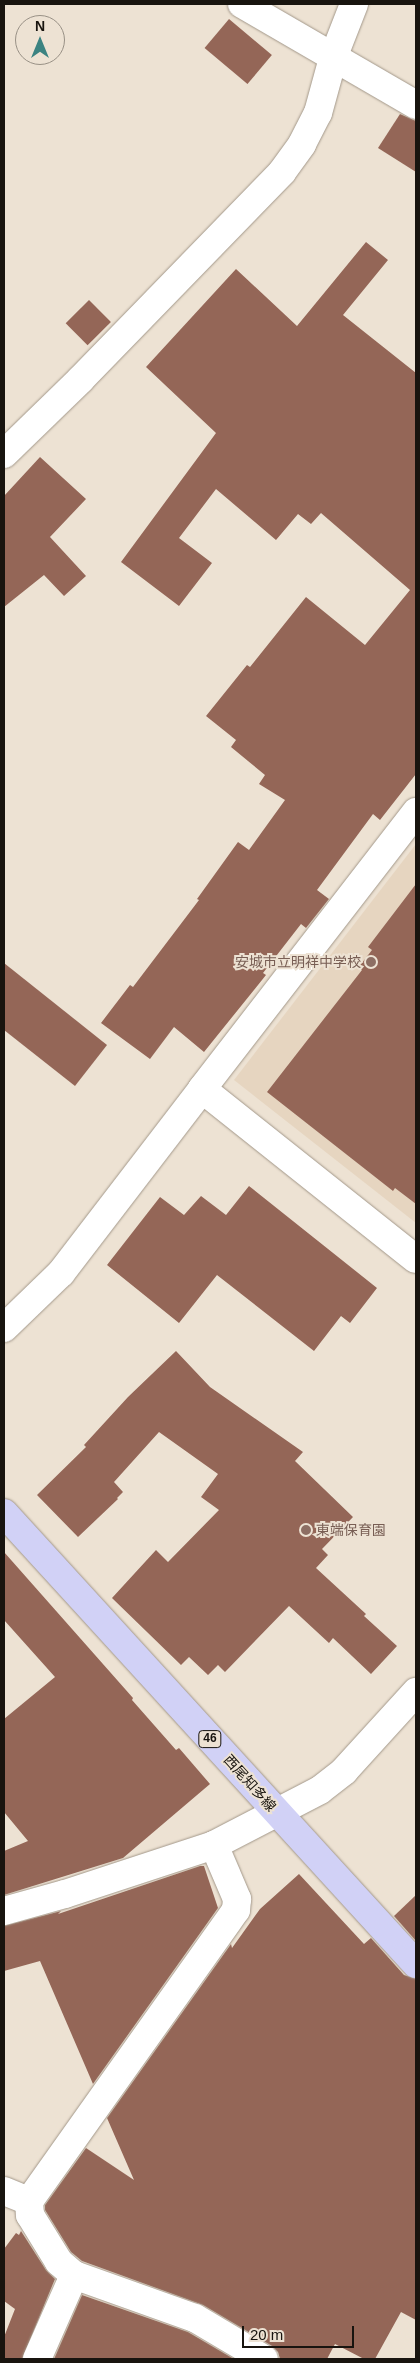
<!DOCTYPE html>
<meta charset="utf-8">
<style>
body{margin:0}
#map{position:relative;width:420px;height:2363px;overflow:hidden;background:#ede2d3;font-family:Arial,"Noto Sans JP",sans-serif}
div>[style]{position:absolute}
.built>*{inset:0;background:#e6d5c0}
.building>*{inset:0;background:#946657;transform-origin:0 0}
.roads{filter:drop-shadow(0 0 1px #a3988a) drop-shadow(0 0 1px #a3988a)}
.street>*{height:28px;margin:-14px;padding:0 14px;transform-origin:14px;border-radius:14px;background:#fff}
.primary>*{height:28px;margin:-14px;padding:0 14px;transform-origin:14px;border-radius:14px;background:#d1d1f6}
.dots>*{width:14px;height:14px;translate:-50% -50%;box-sizing:border-box;border:2px solid #ede2d3;border-radius:50%}
span{translate:-50% -50%;white-space:nowrap;text-align:center;line-height:1.15;-webkit-text-stroke:4px #ede2d3;paint-order:stroke}
.shield-label span{padding:1px 4px;background:#ede2d3;border:1px solid;border-radius:4px;-webkit-text-stroke-width:0}
.shield-label{font-size:12px;color:#18140f;font-weight:700}
.education-label{font-size:14px;color:#785e54}
.right{translate:-100% -50%;text-align:right}
.left{translate:0 -50%;text-align:left}
.street-label{font-size:14px;color:#18140f}
.frame{position:absolute;inset:0;border:5px solid #18140f;pointer-events:none}
.north{position:absolute;left:15px;top:15px;width:50px;height:50px;box-sizing:border-box;background:#ede2d3;border:1px solid #989085;border-radius:50%;rotate:0deg;font-size:14px;font-weight:700;line-height:20px;text-align:center;color:#18140f}
.north::after{content:'';display:block;margin:auto;width:18px;height:22px;background:#3b8381;clip-path:polygon(50% 0,100% 100%,50% 72%,0 100%)}
.scale{position:absolute;left:242px;top:2326px;width:112px;height:22px;box-sizing:border-box;border:2px solid #18140f;border-top:0;padding-left:6px;font-size:15px;line-height:18px;white-space:nowrap;color:#18140f;-webkit-text-stroke:4px #ede2d3;paint-order:stroke}
</style>
<div id="map">
<div class="built">
<div style="clip-path:polygon(416px 844px,416px 1223px,234px 1080px)"></div>
</div>
<div class="building">
<div style="left:229px;top:19px;width:56px;height:38px;rotate:40deg"></div>
<div style="clip-path:polygon(400px 114px,416px 121px,416px 172px,378px 148px)"></div>
<div style="clip-path:polygon(366px 242px,388px 260px,343px 315px,416px 373px,416px 774px,380px 820px,373px 814px,317px 890px,329px 899px,306px 928px,301px 924px,263px 973px,266px 975px,204px 1052px,174px 1027px,150px 1059px,101px 1023px,130px 985px,133px 987px,199px 900px,197px 899px,238px 842px,249px 850px,285px 800px,259px 784px,265px 775px,231px 747px,236px 740px,206px 716px,247px 665px,250px 667px,306px 597px,365px 645px,410px 590px,321px 513px,311px 524px,298px 514px,276px 540px,216px 489px,179px 538px,212px 563px,179px 606px,121px 562px,216px 433px,146px 367px,236px 269px,297px 326px)"></div>
<div style="left:89px;top:300px;width:31px;height:33px;rotate:45deg"></div>
<div style="clip-path:polygon(40px 457px,86px 499px,50px 537px,86px 576px,64px 596px,44px 575px,4px 607px,4px 496px)"></div>
<div style="clip-path:polygon(416px 884px,416px 1204px,395px 1188px,393px 1191px,267px 1092px,362px 970px,358px 968px,372px 950px,368px 947px)"></div>
<div style="clip-path:polygon(4px 963px,107px 1045px,75px 1086px,4px 1030px)"></div>
<div style="clip-path:polygon(249px 1186px,377px 1288px,350px 1323px,341px 1316px,314px 1351px,217px 1275px,179px 1323px,107px 1265px,160px 1197px,184px 1215px,201px 1196px,226px 1215px)"></div>
<div style="clip-path:polygon(176px 1351px,210px 1387px,303px 1452px,295px 1461px,353px 1517px,322px 1549px,328px 1555px,316px 1568px,366px 1614px,364px 1616px,397px 1646px,371px 1674px,333px 1638px,329px 1643px,289px 1606px,225px 1672px,218px 1665px,208px 1675px,189px 1657px,181px 1665px,112px 1598px,156px 1550px,168px 1562px,219px 1510px,201px 1497px,218px 1474px,159px 1432px,114px 1482px,123px 1492px,117px 1498px,118px 1499px,78px 1537px,37px 1495px,86px 1447px,84px 1445px,128px 1397px)"></div>
<div style="clip-path:polygon(4px 1552px,133px 1698px,132px 1700px,176px 1750px,179px 1748px,210px 1784px,123px 1858px,4px 1895px,4px 1851px,28px 1841px,4px 1812px,4px 1719px,55px 1677px,4px 1620px)"></div>
<div style="clip-path:polygon(200px 1866px,204px 1866px,218px 1908px,93px 2084px,40px 1961px,4px 1971px,4px 1926px,61px 1911px,58px 1914px)"></div>
<div style="clip-path:polygon(299px 1874px,364px 1944px,371px 1938px,404px 1975px,416px 1979px,416px 2320px,401px 2312px,375px 2359px,364px 2359px,335px 2344px,327px 2359px,280px 2359px,278px 2352px,272px 2346px,203px 2305px,82px 2261px,71px 2252px,45px 2210px,45px 2205px,86px 2148px,134px 2180px,107px 2118px,231px 1944px,232px 1948px,260px 1909px)"></div>
<div style="clip-path:polygon(416px 1895px,416px 1941px,394px 1916px)"></div>
<div style="clip-path:polygon(21px 2231px,46px 2270px,55px 2279px,22px 2359px,4px 2359px,4px 2337px,15px 2309px,4px 2301px,4px 2249px,16px 2233px,19px 2235px)"></div>
<div style="clip-path:polygon(82px 2295px,188px 2332px,234px 2359px,54px 2359px)"></div>
</div>
<div class="roads">
<div class="street">
<div style="left:242px;top:4px;width:201px;rotate:30.1deg"></div>
<div style="left:4px;top:454px;width:106px;rotate:-44.2deg"></div>
<div style="left:80px;top:380px;width:290px;rotate:-45.8deg"></div>
<div style="left:282px;top:172px;width:34px;rotate:-54deg"></div>
<div style="left:302px;top:144px;width:35px;rotate:-63deg"></div>
<div style="left:318px;top:113px;width:57px;rotate:-74.7deg"></div>
<div style="left:333px;top:58px;width:58px;rotate:-68.7deg"></div>
<div style="left:416px;top:812px;width:350px;rotate:127.7deg"></div>
<div style="left:202px;top:1089px;width:273px;rotate:38.5deg"></div>
<div style="left:4px;top:1328px;width:79px;rotate:-44deg"></div>
<div style="left:61px;top:1273px;width:232px;rotate:-52.5deg"></div>
<div style="left:214px;top:1845px;width:59px;rotate:66.9deg"></div>
<div style="left:237px;top:1899px;width:11px;rotate:95deg"></div>
<div style="left:236px;top:1910px;width:357px;rotate:125.4deg"></div>
<div style="left:29px;top:2201px;width:14px;rotate:86deg"></div>
<div style="left:30px;top:2215px;width:55px;rotate:58.3deg"></div>
<div style="left:59px;top:2262px;width:20px;rotate:41deg"></div>
<div style="left:74px;top:2275px;width:128px;rotate:19.6deg"></div>
<div style="left:195px;top:2318px;width:80px;rotate:30.7deg"></div>
<div style="left:4px;top:1911px;width:63px;rotate:-15.6deg"></div>
<div style="left:65px;top:1894px;width:157px;rotate:-18.2deg"></div>
<div style="left:214px;top:1845px;width:119px;rotate:-27.4deg"></div>
<div style="left:320px;top:1790px;width:31px;rotate:-38deg"></div>
<div style="left:344px;top:1771px;width:107px;rotate:-47.7deg"></div>
<div style="left:4px;top:2191px;width:27px;rotate:22deg"></div>
<div style="left:37px;top:2359px;width:92px;rotate:-66.2deg"></div>
</div>
<div class="primary">
<div style="left:4px;top:1513px;width:611px;rotate:47.59deg"></div>
</div>
</div>
<div class="dots">
<div style="left:371px;top:962px;background:#8d6e63"></div>
<div style="left:306px;top:1530px;background:#8d6e63"></div>
</div>
<div class="shield-label">
<span style="left:210px;top:1739px">46</span>
</div>
<div class="education-label">
<span class="right" style="left:361px;top:962px">安城市立明祥中学校</span>
<span class="left" style="left:316px;top:1530px">東端保育園</span>
</div>
<div class="street-label">
<span style="left:250px;top:1783px;rotate:48deg">西尾知多線</span>
</div>
<div class="frame"></div>
<div class="north">N</div>
<div class="scale">20 m</div>
</div>
